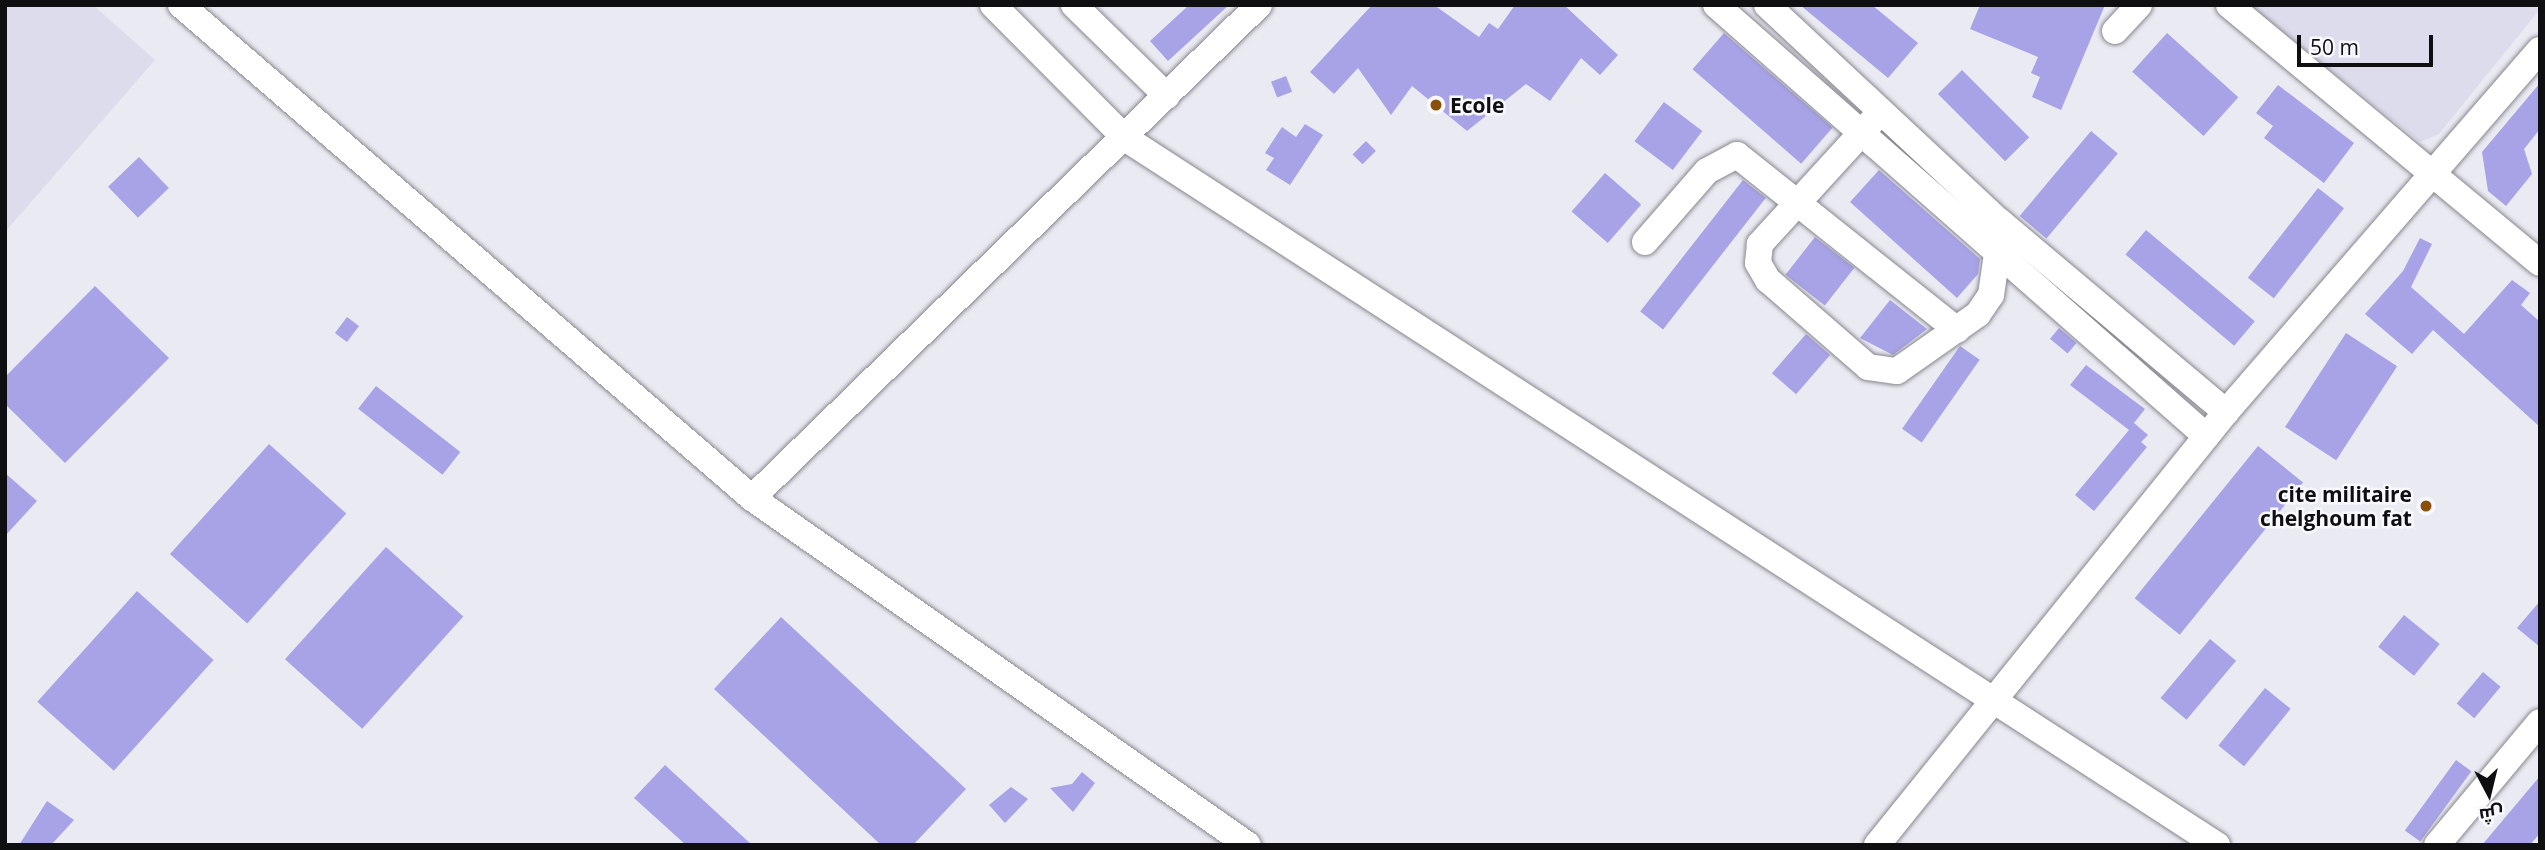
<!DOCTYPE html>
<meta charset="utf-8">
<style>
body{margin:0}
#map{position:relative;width:2545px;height:850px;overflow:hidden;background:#eaeaf3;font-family:"Open Sans",Cairo,sans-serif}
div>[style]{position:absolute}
.built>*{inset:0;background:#dcdcec}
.building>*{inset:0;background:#a8a2e7;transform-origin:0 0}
.roads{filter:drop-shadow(0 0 2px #87878e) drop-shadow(0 0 2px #87878e)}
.minor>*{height:26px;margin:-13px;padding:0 13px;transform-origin:13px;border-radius:13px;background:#fff}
.dots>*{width:19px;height:19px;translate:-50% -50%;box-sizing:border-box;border:4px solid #f8f8ff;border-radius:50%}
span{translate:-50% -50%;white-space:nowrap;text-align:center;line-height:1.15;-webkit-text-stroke:5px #f8f8ff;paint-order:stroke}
.poi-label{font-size:21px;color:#0f0f12;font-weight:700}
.left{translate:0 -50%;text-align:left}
.right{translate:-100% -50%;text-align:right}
.frame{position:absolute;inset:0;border:7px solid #0f0f12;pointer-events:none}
.north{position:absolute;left:2454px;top:759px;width:70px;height:70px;-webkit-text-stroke:5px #f8f8ff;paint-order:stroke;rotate:173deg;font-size:19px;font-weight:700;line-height:28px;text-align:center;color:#0f0f12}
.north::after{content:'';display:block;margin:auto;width:24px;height:32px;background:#0f0f12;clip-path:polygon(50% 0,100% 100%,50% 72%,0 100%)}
.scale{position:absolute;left:2297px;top:35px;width:136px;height:32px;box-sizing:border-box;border:4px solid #0f0f12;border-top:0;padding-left:9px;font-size:21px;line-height:24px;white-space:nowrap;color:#0f0f12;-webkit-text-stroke:5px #f8f8ff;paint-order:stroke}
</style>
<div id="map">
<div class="built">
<div style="clip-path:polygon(5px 5px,93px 5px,155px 60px,5px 232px)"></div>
<div style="clip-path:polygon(2250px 5px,2540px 5px,2540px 9px,2439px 134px,2420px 142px)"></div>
</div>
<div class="building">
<div style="clip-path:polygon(1189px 5px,1229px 5px,1168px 61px,1150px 41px)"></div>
<div style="clip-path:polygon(1372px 5px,1434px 5px,1479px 37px,1489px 23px,1498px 29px,1515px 5px,1564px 5px,1618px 55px,1600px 75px,1581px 58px,1550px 101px,1526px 84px,1467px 131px,1412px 86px,1391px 115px,1358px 68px,1334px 94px,1310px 72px)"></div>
<div style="clip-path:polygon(1800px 5px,1872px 5px,1918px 43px,1888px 78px)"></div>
<div style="clip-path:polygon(1980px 5px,2105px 5px,2061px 110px,2032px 97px,2040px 77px,2031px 73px,2038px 57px,1970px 29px)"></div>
<div style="left:1724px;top:33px;width:144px;height:48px;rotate:41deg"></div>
<div style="left:2167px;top:33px;width:96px;height:52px;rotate:42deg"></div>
<div style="left:1962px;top:70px;width:95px;height:34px;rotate:45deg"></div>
<div style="left:1286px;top:76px;width:17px;height:16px;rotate:69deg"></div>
<div style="clip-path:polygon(2540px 83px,2540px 129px,2524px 149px,2532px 174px,2506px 206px,2488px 191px,2482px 152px)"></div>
<div style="clip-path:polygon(2278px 85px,2354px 143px,2324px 183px,2264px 138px,2273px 126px,2256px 113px)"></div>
<div style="left:1664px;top:102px;width:48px;height:49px;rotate:37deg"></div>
<div style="clip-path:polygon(1305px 124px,1323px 135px,1290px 185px,1266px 170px,1274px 158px,1265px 153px,1282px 127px,1296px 137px)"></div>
<div style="left:2091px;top:131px;width:35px;height:111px;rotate:40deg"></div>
<div style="left:1366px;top:141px;width:14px;height:19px;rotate:45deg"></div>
<div style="left:139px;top:157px;width:43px;height:43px;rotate:46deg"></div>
<div style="clip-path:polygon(1879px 170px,1980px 259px,1978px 274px,1957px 298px,1850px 202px)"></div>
<div style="left:1605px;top:173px;width:48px;height:51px;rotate:41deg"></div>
<div style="left:1743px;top:180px;width:29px;height:167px;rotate:38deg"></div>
<div style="left:2318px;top:188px;width:33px;height:114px;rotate:38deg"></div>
<div style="left:2146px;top:230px;width:142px;height:32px;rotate:40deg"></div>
<div style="left:1815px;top:237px;width:50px;height:48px;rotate:38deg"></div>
<div style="clip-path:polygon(2420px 238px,2432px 244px,2411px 287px,2464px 334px,2512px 280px,2530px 293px,2521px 305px,2540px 322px,2540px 427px,2433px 330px,2412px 354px,2365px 314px,2403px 271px)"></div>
<div style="clip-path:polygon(95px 286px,169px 358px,65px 463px,5px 404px,5px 377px)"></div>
<div style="clip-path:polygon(1890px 300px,1927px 329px,1893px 355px,1860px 338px)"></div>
<div style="left:347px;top:317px;width:15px;height:20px;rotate:37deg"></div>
<div style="left:2059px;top:328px;width:23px;height:14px;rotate:40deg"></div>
<div style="left:2346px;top:333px;width:61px;height:112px;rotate:33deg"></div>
<div style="left:1806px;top:334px;width:32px;height:52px;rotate:41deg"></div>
<div style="left:1960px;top:346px;width:24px;height:101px;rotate:35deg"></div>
<div style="clip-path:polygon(2086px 365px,2145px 409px,2134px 423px,2148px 435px,2141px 442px,2147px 447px,2094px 511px,2075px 495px,2129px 430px,2070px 385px)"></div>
<div style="left:376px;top:386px;width:107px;height:29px;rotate:38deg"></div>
<div style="left:269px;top:444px;width:104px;height:148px;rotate:42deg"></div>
<div style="left:2258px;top:446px;width:58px;height:196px;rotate:39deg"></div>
<div style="clip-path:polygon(5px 473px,37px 501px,5px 536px)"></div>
<div style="left:386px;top:547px;width:104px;height:151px;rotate:42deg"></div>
<div style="left:137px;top:591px;width:103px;height:149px;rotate:42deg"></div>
<div style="clip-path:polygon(2540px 601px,2540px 647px,2517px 628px)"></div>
<div style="left:2404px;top:615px;width:46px;height:41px;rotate:39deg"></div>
<div style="clip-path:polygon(781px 617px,966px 789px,913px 845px,881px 845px,714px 689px)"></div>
<div style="left:2210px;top:639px;width:34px;height:77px;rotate:40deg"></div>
<div style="left:2483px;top:672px;width:23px;height:41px;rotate:40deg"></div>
<div style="left:2265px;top:688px;width:33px;height:74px;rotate:39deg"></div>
<div style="left:2456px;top:760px;width:19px;height:87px;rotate:36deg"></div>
<div style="clip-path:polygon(665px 765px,752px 845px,686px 845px,634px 798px)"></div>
<div style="clip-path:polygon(1082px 772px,1095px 783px,1073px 812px,1050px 788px,1072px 784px)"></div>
<div style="clip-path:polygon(2540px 776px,2540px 833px,2530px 845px,2482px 845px)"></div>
<div style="clip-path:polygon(1011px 787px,1028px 799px,1005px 823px,989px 805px)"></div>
<div style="clip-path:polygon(47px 801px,74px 820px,51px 845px,19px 845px)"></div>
</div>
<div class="roads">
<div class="minor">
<div style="left:181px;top:5px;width:754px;rotate:40.81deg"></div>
<div style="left:752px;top:498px;width:605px;rotate:34.98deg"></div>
<div style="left:993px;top:5px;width:187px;rotate:45.2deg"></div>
<div style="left:1125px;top:138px;width:1301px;rotate:32.92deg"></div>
<div style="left:1074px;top:5px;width:130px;rotate:44.4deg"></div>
<div style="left:1716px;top:5px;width:653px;rotate:41.33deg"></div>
<div style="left:1767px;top:5px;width:317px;rotate:43deg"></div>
<div style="left:1999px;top:221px;width:297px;rotate:40.1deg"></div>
<div style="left:2229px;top:5px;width:404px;rotate:39.7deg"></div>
<div style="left:2115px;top:31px;width:35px;rotate:-47deg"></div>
<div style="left:1875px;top:118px;width:171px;rotate:132.4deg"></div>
<div style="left:1760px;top:244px;width:19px;rotate:96deg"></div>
<div style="left:1758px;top:263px;width:20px;rotate:60deg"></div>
<div style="left:1768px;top:280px;width:133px;rotate:41deg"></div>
<div style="left:1868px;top:367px;width:29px;rotate:8deg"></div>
<div style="left:1897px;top:371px;width:99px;rotate:-35.1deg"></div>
<div style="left:1978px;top:314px;width:23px;rotate:-56deg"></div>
<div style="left:1991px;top:295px;width:41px;rotate:-81.7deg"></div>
<div style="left:1645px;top:242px;width:94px;rotate:-48.9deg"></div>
<div style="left:1707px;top:171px;width:34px;rotate:-28deg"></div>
<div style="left:1737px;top:155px;width:281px;rotate:38.5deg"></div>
<div style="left:752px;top:498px;width:707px;rotate:-44.2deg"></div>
<div style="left:1877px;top:845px;width:556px;rotate:-51.13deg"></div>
<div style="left:2226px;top:412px;width:479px;rotate:-49.1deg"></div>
<div style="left:2437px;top:845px;width:160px;rotate:-50.1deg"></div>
</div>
</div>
<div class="dots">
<div style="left:1436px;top:105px;background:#8a5009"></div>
<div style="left:2426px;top:506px;background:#8a5009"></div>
</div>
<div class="poi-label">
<span class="left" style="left:1450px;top:105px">Ecole</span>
<span class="right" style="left:2412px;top:506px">cite militaire<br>chelghoum fat</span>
</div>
<div class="frame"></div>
<div class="north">ش</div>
<div class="scale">50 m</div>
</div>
